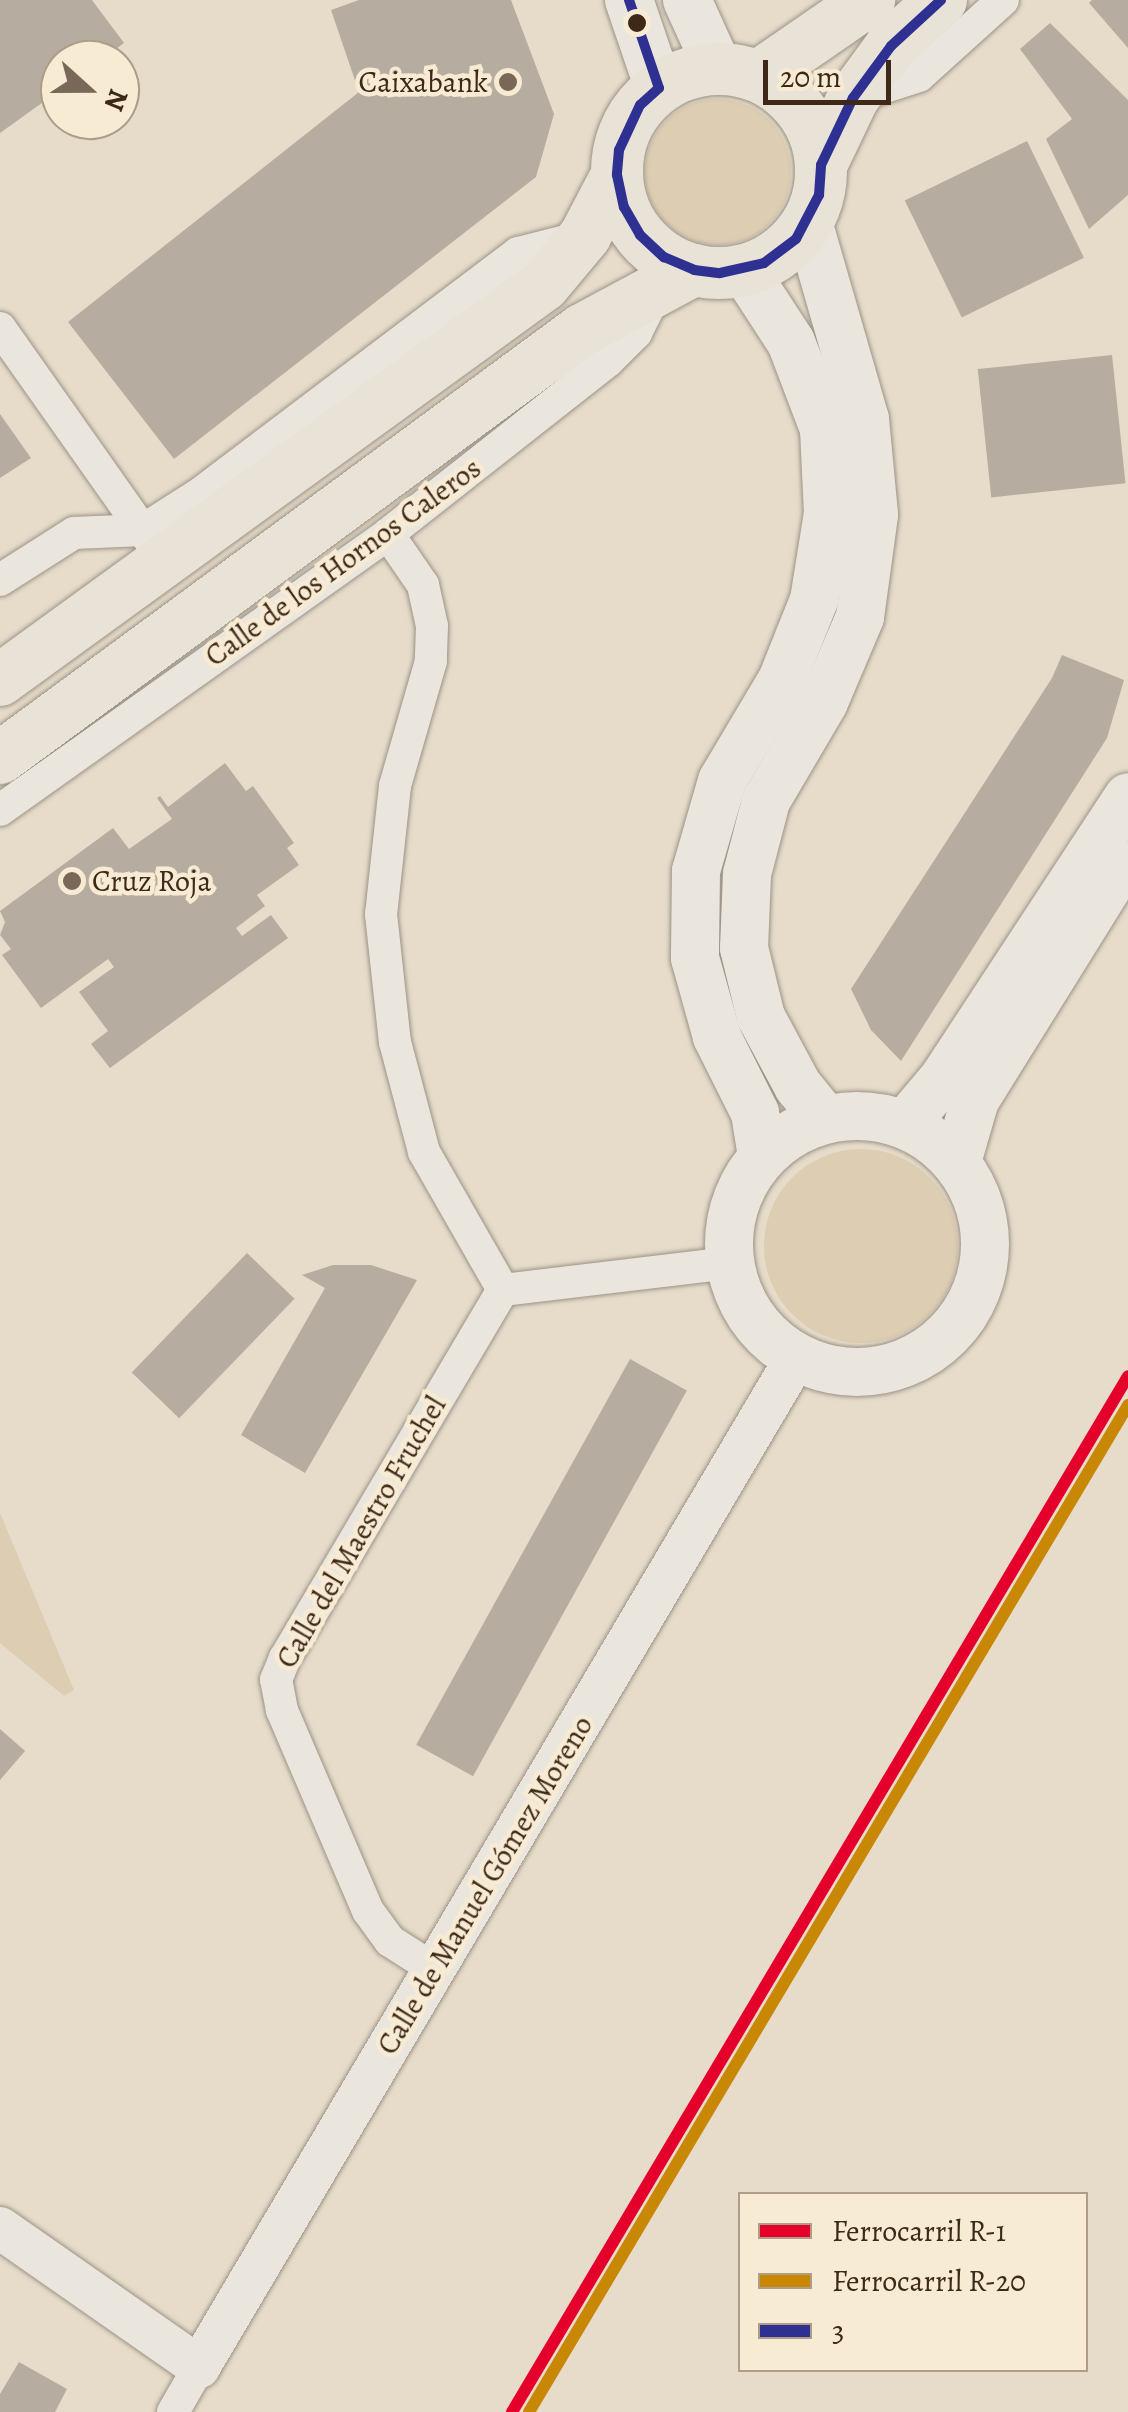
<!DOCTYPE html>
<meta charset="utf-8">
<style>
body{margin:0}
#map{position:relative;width:1128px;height:2412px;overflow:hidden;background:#e7dcca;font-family:Alegreya,serif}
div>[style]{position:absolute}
.green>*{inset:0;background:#ddcdb3}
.round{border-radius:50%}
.building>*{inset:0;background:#b6ada0;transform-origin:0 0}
.roads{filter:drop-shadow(0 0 2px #9c9387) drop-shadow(0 0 2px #9c9387)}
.minor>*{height:32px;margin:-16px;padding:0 16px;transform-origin:16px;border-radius:16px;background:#ebe6dd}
.tertiary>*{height:42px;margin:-21px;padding:0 21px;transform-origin:21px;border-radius:21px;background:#ebe6dd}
.secondary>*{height:48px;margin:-24px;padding:0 24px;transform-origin:24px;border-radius:24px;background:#ebe6dd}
.secondary>.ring{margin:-24px;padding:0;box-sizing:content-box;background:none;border:48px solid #ebe6dd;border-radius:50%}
.primary>*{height:52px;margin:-26px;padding:0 26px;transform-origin:26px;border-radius:26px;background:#e8e2d7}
.primary>.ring{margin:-26px;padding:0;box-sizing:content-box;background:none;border:52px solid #e8e2d7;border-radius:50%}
.bus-1>*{height:10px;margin:-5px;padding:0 5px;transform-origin:5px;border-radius:5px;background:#2e3092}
.rail-1>*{height:12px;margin:-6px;padding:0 6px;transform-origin:6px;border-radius:6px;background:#e4002b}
.rail-2>*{height:12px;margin:-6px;padding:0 6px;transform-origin:6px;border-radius:6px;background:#c98706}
.dots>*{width:28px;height:28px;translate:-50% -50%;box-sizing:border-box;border:5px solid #f8ebd4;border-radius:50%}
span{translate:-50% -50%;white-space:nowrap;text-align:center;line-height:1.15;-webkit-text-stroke:9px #f8ebd4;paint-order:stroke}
.poi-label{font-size:30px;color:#3e2919}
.right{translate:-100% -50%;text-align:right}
.left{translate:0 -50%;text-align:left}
.street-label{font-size:30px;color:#3e2919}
.legend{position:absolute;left:738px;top:2192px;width:350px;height:180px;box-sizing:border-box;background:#f8ebd4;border:2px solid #ae9d89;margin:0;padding:12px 18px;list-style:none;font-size:30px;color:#3e2919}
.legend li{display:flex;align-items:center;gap:20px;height:50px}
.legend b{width:50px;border:2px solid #ae9d89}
.north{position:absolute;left:40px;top:40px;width:100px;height:100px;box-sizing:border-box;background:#f8ebd4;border:2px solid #ae9d89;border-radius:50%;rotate:111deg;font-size:28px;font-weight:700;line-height:40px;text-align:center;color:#3e2919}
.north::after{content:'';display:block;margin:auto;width:35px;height:45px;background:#796857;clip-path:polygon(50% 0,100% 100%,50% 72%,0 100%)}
.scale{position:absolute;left:763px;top:60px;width:128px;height:45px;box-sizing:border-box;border:5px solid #3e2919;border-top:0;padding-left:12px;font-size:30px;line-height:35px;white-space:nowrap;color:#3e2919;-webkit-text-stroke:8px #f8ebd4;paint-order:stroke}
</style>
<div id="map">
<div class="green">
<div class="round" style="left:645px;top:99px;width:146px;height:146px"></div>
<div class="round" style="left:764px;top:1149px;width:194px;height:194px"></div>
<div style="clip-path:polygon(0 1513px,74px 1690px,64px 1696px,0 1643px)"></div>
</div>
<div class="building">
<div style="clip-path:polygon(0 0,92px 0,124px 43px,101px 60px,60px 60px,60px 90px,0 133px)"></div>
<div style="clip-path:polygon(359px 0,511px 0,554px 114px,536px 177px,174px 459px,68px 322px,359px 92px,331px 10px)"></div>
<div style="clip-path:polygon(1092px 0,1128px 0,1128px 48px,1089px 3px)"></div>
<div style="clip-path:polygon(1050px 23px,1128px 100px,1128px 195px,1089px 229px,1046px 139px,1072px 119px,1020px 49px)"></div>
<div style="left:1027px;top:141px;width:130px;height:136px;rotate:64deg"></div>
<div style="left:1112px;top:355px;width:129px;height:135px;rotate:84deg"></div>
<div style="clip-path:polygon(0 414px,31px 458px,0 478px)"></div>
<div style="clip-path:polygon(1062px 655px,1124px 680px,1107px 738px,901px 1061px,871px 1030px,851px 989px,1052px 678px)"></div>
<div style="clip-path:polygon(225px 763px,246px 791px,253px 786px,294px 843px,287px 848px,299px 865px,257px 895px,265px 906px,236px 928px,242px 936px,271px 915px,288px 938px,110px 1068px,91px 1044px,108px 1031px,79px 992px,114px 967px,108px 959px,41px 1008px,2px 955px,11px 949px,0 935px,5px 922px,0 911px,113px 828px,129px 849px,172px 819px,157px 798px,160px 796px,168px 807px)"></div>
<div style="left:247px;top:1253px;width:66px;height:166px;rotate:44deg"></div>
<div style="clip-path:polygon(333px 1265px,371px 1265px,417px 1280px,305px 1473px,241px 1435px,325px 1288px,302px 1275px)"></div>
<div style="left:630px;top:1359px;width:65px;height:441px;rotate:29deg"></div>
<div style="clip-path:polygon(0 1729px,25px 1751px,0 1780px)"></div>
<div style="clip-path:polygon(19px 2362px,67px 2389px,55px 2412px,0 2412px,0 2394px)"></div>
</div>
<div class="roads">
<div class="minor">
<div style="left:857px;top:96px;width:65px;rotate:-17.9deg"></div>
<div style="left:919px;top:76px;width:113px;rotate:-42.1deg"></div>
<div style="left:0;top:328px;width:266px;rotate:54.8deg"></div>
<div style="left:388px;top:534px;width:62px;rotate:55.5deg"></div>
<div style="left:423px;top:585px;width:42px;rotate:77.6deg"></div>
<div style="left:432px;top:626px;width:35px;rotate:92deg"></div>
<div style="left:431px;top:661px;width:130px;rotate:106.1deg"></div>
<div style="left:395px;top:786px;width:129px;rotate:96.2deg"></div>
<div style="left:381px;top:914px;width:129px;rotate:83.8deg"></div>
<div style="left:395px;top:1042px;width:114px;rotate:75.2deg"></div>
<div style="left:424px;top:1152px;width:159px;rotate:60.2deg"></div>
<div style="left:0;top:580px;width:88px;rotate:-32.4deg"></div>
<div style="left:74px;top:533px;width:69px;rotate:-2.5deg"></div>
<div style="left:143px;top:530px;width:65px;rotate:-32.5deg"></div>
<div style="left:198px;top:495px;width:401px;rotate:-37.1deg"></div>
<div style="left:518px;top:253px;width:69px;rotate:-14.2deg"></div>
<div style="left:0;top:810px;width:476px;rotate:-35.4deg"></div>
<div style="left:388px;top:534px;width:280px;rotate:-38.2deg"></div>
<div style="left:608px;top:361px;width:40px;rotate:-45deg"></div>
<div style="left:636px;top:333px;width:45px;rotate:-63.4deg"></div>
<div style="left:434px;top:1969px;width:52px;rotate:-147.5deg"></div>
<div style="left:390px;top:1941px;width:37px;rotate:-126deg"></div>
<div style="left:368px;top:1911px;width:219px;rotate:-113.2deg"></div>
<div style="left:282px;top:1710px;width:31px;rotate:-101deg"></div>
<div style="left:276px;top:1680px;width:24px;rotate:-68deg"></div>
<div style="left:285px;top:1658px;width:428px;rotate:-59.4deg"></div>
<div style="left:503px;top:1290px;width:229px;rotate:-6.8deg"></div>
<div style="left:173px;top:2412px;width:52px;rotate:-60deg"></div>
</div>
<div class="tertiary">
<div style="left:0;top:2228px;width:243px;rotate:34.9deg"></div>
<div style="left:199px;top:2367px;width:1172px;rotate:-59.39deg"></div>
</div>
<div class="secondary">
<div style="left:629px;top:0;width:93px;rotate:71.2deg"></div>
<div style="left:687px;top:0;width:75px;rotate:65.5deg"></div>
<div style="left:808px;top:222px;width:205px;rotate:73.9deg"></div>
<div style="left:865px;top:419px;width:96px;rotate:84.6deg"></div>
<div style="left:874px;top:515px;width:103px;rotate:97.8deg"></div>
<div style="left:860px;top:617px;width:92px;rotate:113deg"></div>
<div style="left:824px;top:702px;width:115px;rotate:120.4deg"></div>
<div style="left:766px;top:801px;width:75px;rotate:104.6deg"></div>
<div style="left:747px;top:874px;width:74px;rotate:92.3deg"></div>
<div style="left:744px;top:948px;width:71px;rotate:76.2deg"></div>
<div style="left:761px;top:1017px;width:78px;rotate:61.8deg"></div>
<div style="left:798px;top:1086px;width:43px;rotate:50.7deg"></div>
<div style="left:744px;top:270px;width:86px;rotate:56.9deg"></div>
<div style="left:791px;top:342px;width:93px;rotate:69.2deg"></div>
<div style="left:824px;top:429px;width:84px;rotate:87.3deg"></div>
<div style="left:828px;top:513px;width:88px;rotate:99.1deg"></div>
<div style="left:814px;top:600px;width:86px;rotate:111.8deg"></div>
<div style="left:782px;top:680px;width:117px;rotate:120.7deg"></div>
<div style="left:722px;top:781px;width:94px;rotate:106.1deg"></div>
<div style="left:696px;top:871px;width:87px;rotate:90.7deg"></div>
<div style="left:695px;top:958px;width:82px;rotate:74.4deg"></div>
<div style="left:717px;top:1037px;width:85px;rotate:63.4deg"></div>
<div style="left:755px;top:1113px;width:44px;rotate:80.8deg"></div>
<div class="ring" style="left:729px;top:1116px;width:208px;height:208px"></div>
<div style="left:905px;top:1124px;width:59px;rotate:-49.8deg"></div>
<div style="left:943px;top:1079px;width:337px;rotate:-56.7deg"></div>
<div style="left:957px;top:1162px;width:65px;rotate:-73.8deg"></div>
<div style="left:975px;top:1100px;width:277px;rotate:-58.1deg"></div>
</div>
<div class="primary">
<div class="ring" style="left:617px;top:69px;width:152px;height:152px"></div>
<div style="left:759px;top:76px;width:134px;rotate:-34.6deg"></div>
<div style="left:821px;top:165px;width:74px;rotate:-64.5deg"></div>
<div style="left:853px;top:98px;width:64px;rotate:-53.8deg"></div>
<div style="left:891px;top:46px;width:68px;rotate:-42.6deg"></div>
<div style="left:0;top:680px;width:672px;rotate:-35.98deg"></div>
<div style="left:544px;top:285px;width:64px;rotate:-50.1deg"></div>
<div style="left:585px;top:236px;width:69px;rotate:-62.3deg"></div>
<div style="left:0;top:758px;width:722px;rotate:-36.33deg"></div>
<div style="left:582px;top:330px;width:127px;rotate:-28.2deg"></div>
</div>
</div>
<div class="bus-1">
<div style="left:629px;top:0;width:93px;rotate:71.2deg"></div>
<div style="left:659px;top:88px;width:25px;rotate:138deg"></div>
<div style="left:640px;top:105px;width:50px;rotate:115deg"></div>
<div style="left:619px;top:150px;width:25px;rotate:95deg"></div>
<div style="left:617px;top:175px;width:33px;rotate:78deg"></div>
<div style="left:624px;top:207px;width:32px;rotate:60deg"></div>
<div style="left:640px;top:235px;width:33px;rotate:43deg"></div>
<div style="left:664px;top:257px;width:33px;rotate:23deg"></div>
<div style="left:694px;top:270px;width:26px;rotate:7deg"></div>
<div style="left:720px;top:273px;width:45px;rotate:-12.8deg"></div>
<div style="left:764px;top:263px;width:40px;rotate:-37deg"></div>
<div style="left:796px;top:239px;width:50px;rotate:-62.4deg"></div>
<div style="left:819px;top:195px;width:30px;rotate:-86deg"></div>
<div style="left:821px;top:165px;width:74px;rotate:-64.5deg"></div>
<div style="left:853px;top:98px;width:64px;rotate:-53.8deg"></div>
<div style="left:891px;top:46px;width:68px;rotate:-42.6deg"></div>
</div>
<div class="rail-1">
<div style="left:512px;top:2412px;width:1205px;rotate:-59.26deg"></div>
</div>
<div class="rail-2">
<div style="left:529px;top:2412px;width:1172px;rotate:-59.25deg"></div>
</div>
<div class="dots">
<div style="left:637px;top:23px;background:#3e2919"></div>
<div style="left:508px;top:82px;background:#796857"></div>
<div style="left:72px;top:881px;background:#796857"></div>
</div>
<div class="poi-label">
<span class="right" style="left:488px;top:82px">Caixabank</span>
<span class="left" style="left:92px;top:881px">Cruz Roja</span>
</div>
<div class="street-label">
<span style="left:343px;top:562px;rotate:-36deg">Calle de los Hornos Caleros</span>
<span style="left:361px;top:1532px;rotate:-60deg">Calle del Maestro Fruchel</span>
<span style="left:485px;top:1885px;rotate:-59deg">Calle de Manuel Gómez Moreno</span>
</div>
<ul class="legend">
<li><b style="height:12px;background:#e4002b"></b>Ferrocarril R-1</li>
<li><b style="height:12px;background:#c98706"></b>Ferrocarril R-20</li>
<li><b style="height:12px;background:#2e3092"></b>3</li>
</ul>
<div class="north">N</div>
<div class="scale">20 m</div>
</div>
